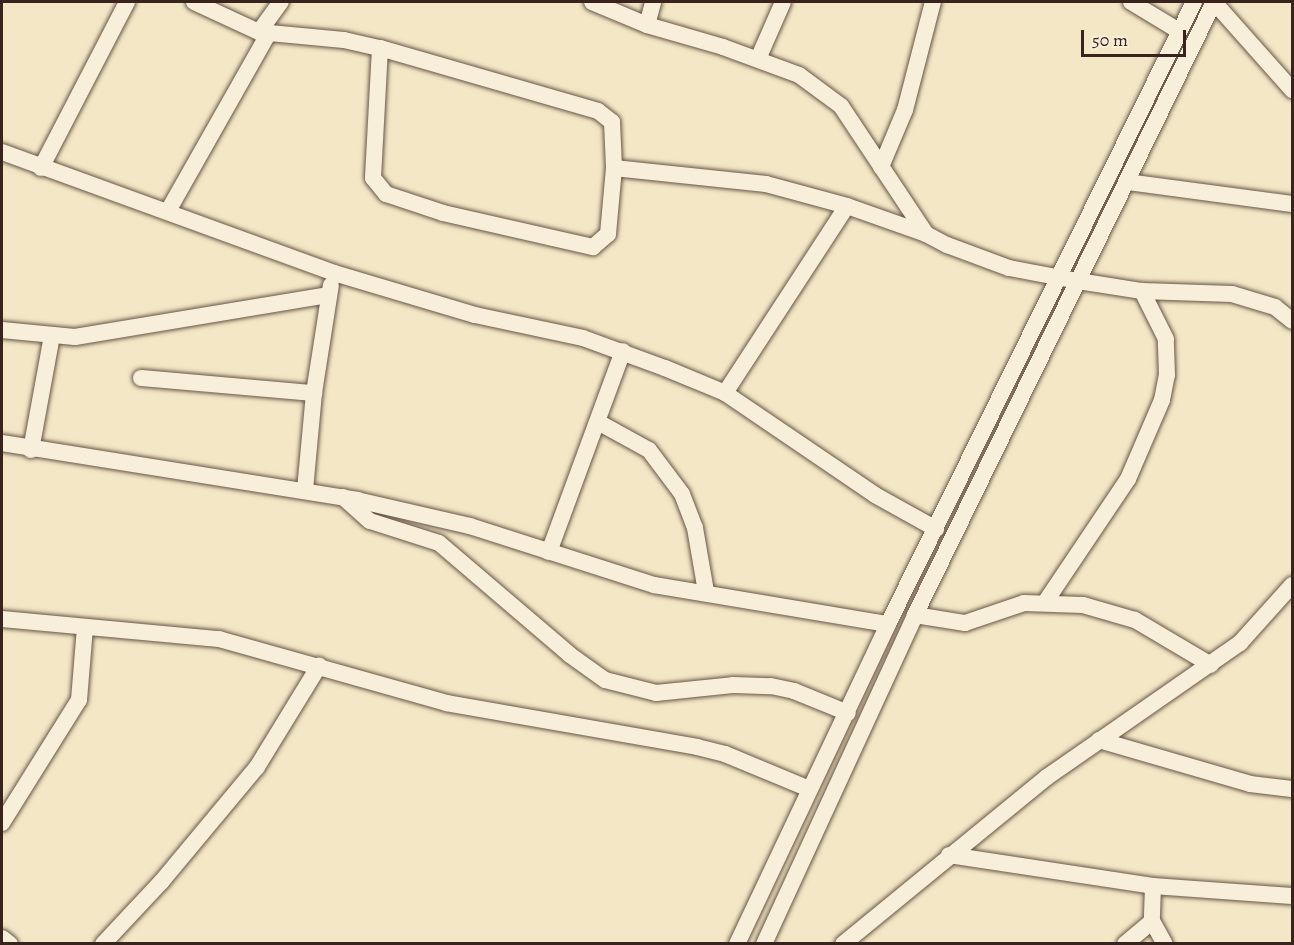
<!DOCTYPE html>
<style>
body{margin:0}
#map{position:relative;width:1294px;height:945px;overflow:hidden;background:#f3e7c5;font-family:Alegreya,serif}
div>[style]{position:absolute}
.roads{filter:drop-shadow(0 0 2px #675546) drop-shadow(0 0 2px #675546)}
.minor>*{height:16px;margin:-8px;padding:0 8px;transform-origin:8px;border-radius:8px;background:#f7efd9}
span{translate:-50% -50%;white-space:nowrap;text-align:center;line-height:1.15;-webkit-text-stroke:4.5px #f7efd9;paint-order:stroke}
.frame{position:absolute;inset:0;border:3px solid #38241c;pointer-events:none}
.scale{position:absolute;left:1081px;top:30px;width:105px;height:27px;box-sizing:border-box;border:3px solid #38241c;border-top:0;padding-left:8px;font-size:18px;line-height:21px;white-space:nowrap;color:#38241c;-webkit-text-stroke:4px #f7efd9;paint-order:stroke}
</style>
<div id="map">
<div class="roads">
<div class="minor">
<div style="left:194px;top:2px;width:72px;rotate:24.8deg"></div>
<div style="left:259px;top:32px;width:85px;rotate:5.4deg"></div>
<div style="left:344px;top:40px;width:37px;rotate:13deg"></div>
<div style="left:380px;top:48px;width:227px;rotate:16.1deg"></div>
<div style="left:598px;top:111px;width:18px;rotate:38deg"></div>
<div style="left:612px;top:122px;width:46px;rotate:87.5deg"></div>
<div style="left:614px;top:168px;width:153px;rotate:6deg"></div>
<div style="left:766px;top:184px;width:84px;rotate:15.2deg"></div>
<div style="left:847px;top:206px;width:84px;rotate:19.5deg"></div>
<div style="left:592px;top:2px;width:60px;rotate:22.7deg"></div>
<div style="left:647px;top:25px;width:79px;rotate:16.1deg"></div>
<div style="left:723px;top:47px;width:81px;rotate:20.2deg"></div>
<div style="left:799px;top:75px;width:52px;rotate:36.4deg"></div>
<div style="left:841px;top:106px;width:154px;rotate:56.4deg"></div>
<div style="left:926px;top:234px;width:24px;rotate:28deg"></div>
<div style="left:947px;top:245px;width:66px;rotate:20.4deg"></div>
<div style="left:1009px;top:268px;width:70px;rotate:10.7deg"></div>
<div style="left:1078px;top:281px;width:65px;rotate:8.9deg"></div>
<div style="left:1142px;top:291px;width:90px;rotate:1.9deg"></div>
<div style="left:1232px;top:294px;width:45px;rotate:16.8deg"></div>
<div style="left:1275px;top:307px;width:22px;rotate:39deg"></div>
<div style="left:1131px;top:2px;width:56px;rotate:31.1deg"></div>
<div style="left:1214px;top:2px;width:118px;rotate:48.4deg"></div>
<div style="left:647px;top:25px;width:24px;rotate:-75deg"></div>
<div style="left:259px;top:32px;width:37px;rotate:-54deg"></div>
<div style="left:380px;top:48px;width:130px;rotate:93.1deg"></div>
<div style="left:373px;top:178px;width:21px;rotate:51deg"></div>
<div style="left:386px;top:194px;width:60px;rotate:18.4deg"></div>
<div style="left:443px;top:213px;width:154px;rotate:12.8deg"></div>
<div style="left:593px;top:247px;width:20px;rotate:-41deg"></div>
<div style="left:608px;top:234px;width:66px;rotate:-84.8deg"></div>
<div style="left:758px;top:59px;width:62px;rotate:-66.3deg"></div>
<div style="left:2px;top:152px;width:353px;rotate:20deg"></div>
<div style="left:334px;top:273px;width:147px;rotate:16.6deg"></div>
<div style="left:475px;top:315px;width:110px;rotate:12deg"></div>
<div style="left:583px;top:338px;width:87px;rotate:20.1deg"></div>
<div style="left:665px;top:368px;width:65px;rotate:22.6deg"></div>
<div style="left:725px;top:393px;width:181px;rotate:34.2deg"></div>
<div style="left:875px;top:495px;width:70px;rotate:29.1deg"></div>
<div style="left:881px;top:167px;width:62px;rotate:-67.2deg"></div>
<div style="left:905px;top:110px;width:112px;rotate:-75.5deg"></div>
<div style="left:41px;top:168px;width:187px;rotate:-62.6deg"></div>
<div style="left:1127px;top:182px;width:166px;rotate:7.6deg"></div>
<div style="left:168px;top:211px;width:203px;rotate:-60.5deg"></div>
<div style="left:2px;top:330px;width:73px;rotate:5.5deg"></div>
<div style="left:75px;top:337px;width:256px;rotate:-9.4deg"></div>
<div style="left:141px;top:378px;width:174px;rotate:5deg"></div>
<div style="left:725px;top:393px;width:223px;rotate:-56.9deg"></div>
<div style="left:598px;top:422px;width:58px;rotate:28.8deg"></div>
<div style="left:649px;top:450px;width:55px;rotate:53.1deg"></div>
<div style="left:682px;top:494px;width:36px;rotate:69deg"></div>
<div style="left:695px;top:528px;width:65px;rotate:80.2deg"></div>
<div style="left:2px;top:443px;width:360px;rotate:9.1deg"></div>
<div style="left:357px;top:500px;width:116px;rotate:13deg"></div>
<div style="left:470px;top:526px;width:193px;rotate:17.8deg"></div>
<div style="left:654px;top:585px;width:237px;rotate:9.5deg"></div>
<div style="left:31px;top:450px;width:116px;rotate:-79.6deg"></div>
<div style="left:305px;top:490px;width:97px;rotate:-84.7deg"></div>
<div style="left:314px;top:393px;width:109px;rotate:-81.1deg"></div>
<div style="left:343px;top:497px;width:36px;rotate:42deg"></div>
<div style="left:370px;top:521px;width:72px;rotate:17.7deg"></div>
<div style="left:439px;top:543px;width:172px;rotate:40.5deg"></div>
<div style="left:570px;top:655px;width:43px;rotate:35.5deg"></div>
<div style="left:605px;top:680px;width:53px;rotate:14.3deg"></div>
<div style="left:656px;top:693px;width:77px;rotate:-5.9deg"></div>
<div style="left:733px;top:685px;width:38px;rotate:2deg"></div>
<div style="left:771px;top:686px;width:24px;rotate:12deg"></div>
<div style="left:794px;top:691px;width:58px;rotate:22.2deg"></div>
<div style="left:549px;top:552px;width:214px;rotate:-69.8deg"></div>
<div style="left:1046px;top:601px;width:147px;rotate:-56.1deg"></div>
<div style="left:1128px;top:479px;width:86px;rotate:-66.7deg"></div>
<div style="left:1162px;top:400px;width:25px;rotate:-79deg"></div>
<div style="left:1167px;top:375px;width:36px;rotate:-92deg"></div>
<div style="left:1166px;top:339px;width:54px;rotate:-116.6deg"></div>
<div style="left:915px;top:615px;width:51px;rotate:9.1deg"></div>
<div style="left:965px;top:623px;width:62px;rotate:-18.7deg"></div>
<div style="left:1024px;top:603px;width:59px;rotate:1.9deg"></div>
<div style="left:1083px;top:605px;width:54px;rotate:16.1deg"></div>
<div style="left:1135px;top:620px;width:88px;rotate:30.6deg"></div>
<div style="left:2px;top:619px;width:218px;rotate:5.3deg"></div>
<div style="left:219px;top:639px;width:236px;rotate:15.7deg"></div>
<div style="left:446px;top:703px;width:255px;rotate:9.9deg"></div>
<div style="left:697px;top:747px;width:29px;rotate:14deg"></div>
<div style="left:725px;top:754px;width:91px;rotate:22.6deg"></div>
<div style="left:1099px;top:740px;width:157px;rotate:16.2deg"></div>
<div style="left:1250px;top:784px;width:42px;rotate:6.8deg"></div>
<div style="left:2px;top:823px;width:145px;rotate:-58deg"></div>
<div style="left:79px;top:700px;width:73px;rotate:-85.3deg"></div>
<div style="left:949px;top:855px;width:206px;rotate:8.6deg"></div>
<div style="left:1153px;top:886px;width:139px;rotate:4.1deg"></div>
<div style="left:1153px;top:886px;width:35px;rotate:92deg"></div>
<div style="left:1152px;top:921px;width:26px;rotate:61deg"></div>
<div style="left:2px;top:938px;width:10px;rotate:37deg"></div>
<div style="left:103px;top:944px;width:86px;rotate:-46.9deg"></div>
<div style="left:162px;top:881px;width:148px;rotate:-50.2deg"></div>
<div style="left:257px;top:767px;width:119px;rotate:-58.5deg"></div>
<div style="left:737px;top:944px;width:354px;rotate:-64.7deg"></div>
<div style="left:888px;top:624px;width:693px;rotate:-63.8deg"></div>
<div style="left:764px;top:944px;width:362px;rotate:-65.3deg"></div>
<div style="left:915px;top:615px;width:682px;rotate:-64deg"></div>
<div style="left:843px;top:944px;width:264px;rotate:-39.3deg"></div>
<div style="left:1047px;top:777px;width:235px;rotate:-34.8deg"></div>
<div style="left:1240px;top:643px;width:78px;rotate:-48.1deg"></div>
<div style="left:1125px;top:944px;width:35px;rotate:-40deg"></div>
</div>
</div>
<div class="frame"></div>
<div class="scale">50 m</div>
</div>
